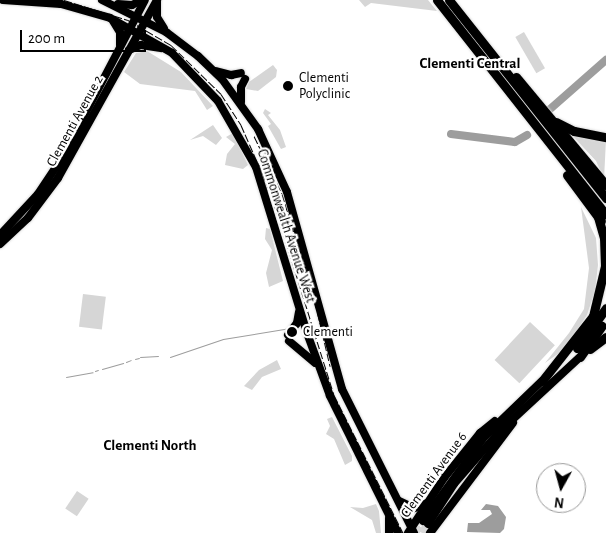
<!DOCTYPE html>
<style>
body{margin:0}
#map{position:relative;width:606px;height:533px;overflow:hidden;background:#fff;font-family:"Alegreya Sans",sans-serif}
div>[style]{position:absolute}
.green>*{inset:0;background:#d6d6d6;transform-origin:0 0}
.water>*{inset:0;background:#9d9d9d}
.stream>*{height:1px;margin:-0.5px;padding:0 0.5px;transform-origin:0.5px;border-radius:0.5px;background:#9d9d9d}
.river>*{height:8px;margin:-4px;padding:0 4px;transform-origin:4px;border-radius:4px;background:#9d9d9d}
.major-tunnel>*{height:8px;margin-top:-4px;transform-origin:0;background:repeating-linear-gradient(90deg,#d9d9d9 0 8px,transparent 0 12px)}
.roads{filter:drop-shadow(0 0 1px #dbdbdb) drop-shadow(0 0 1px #dbdbdb)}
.major>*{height:8px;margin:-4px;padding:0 4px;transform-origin:4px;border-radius:4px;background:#000}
.highway>*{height:9px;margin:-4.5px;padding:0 4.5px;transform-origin:4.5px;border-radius:4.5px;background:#000}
.rail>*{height:1px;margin-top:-0.5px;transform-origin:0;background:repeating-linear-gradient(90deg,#000 0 8px,transparent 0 10.5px)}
.dots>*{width:14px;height:14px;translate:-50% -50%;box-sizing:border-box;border:2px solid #fff;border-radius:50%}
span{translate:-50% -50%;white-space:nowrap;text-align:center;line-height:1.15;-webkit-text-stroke:4.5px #fff;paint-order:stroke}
.poi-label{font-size:14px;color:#000}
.left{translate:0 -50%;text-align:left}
.street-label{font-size:14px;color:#000}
.neighbourhood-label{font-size:15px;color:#000;font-weight:700}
.north{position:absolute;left:536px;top:463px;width:50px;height:50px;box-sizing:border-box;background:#fff;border:1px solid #999;border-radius:50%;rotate:187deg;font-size:14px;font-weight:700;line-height:20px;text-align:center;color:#000}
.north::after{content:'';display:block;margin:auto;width:18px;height:22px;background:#000;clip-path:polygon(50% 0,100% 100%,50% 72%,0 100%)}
.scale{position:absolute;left:20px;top:30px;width:126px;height:22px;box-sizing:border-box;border:2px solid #000;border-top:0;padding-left:6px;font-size:15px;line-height:18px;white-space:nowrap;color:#000;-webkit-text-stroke:4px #fff;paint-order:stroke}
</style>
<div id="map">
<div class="green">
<div style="clip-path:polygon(359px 0,428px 0,437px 11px,371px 3px,365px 7px)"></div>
<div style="left:524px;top:32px;width:42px;height:10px;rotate:60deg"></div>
<div style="clip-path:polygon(147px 51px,181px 72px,213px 106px,207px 110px,195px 91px,140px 84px,124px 72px,136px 53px)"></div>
<div style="clip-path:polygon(273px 65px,277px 70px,276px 77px,258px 91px,246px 89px,249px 82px)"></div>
<div style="clip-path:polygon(265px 109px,271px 113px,268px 115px,280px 130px,286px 147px,281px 149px,268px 126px,271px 124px,263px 113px)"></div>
<div style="clip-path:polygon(213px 125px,222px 138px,216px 145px,203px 136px,190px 140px)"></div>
<div style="clip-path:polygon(569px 132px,606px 140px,604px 179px,596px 161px)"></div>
<div style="clip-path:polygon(233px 133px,248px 165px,243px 169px,225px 165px,227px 154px,235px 144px,226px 137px)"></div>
<div style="clip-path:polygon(581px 207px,596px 238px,598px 265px,595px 291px,587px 315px,576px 332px,559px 353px,545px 363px,569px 333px,584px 309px,589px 268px)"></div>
<div style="clip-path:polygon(266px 228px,270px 229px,283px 281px,269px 287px,266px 273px,272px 250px,265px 239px)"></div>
<div style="left:83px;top:294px;width:23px;height:33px;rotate:7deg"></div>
<div style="left:530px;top:322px;width:34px;height:52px;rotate:43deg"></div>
<div style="clip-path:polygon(277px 360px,281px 369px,262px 377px,252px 390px,244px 386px,259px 370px)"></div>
<div style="clip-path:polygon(332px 417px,352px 456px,352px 461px,345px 465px,334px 439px,326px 434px,330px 426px,327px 419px)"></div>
<div style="left:77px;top:491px;width:14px;height:21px;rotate:34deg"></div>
<div style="clip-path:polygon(376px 504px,379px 511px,381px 533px,376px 533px,372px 520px,350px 507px,363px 508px)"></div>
</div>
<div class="water">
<div style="clip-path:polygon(486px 504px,498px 506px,506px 517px,504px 529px,500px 533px,467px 532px,468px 523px,479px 523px,492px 514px,490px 510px,481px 510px)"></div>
</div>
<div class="stream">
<div style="left:140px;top:357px;width:18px;rotate:-3deg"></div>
<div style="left:170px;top:357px;width:56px;rotate:-18.8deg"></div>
<div style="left:223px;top:339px;width:68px;rotate:-9.3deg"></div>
<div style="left:135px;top:359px;width:4px;rotate:-14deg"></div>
<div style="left:126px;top:362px;width:5px;rotate:-22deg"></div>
<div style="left:102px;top:369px;width:22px;rotate:-16deg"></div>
<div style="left:95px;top:371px;width:3px;rotate:-18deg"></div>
<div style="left:66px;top:377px;width:27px;rotate:-10deg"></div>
</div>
<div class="river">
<div style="left:549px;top:110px;width:76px;rotate:-41.3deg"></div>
<div style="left:451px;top:134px;width:64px;rotate:7.1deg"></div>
<div style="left:515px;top:142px;width:14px;rotate:-30deg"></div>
</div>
<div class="major-tunnel">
<div style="left:415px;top:533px;width:14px;rotate:-56deg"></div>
<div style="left:422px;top:533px;width:11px;rotate:-56deg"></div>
</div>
<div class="roads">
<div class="major">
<div style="left:3px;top:0;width:58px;rotate:3.9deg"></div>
<div style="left:61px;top:4px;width:51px;rotate:15.9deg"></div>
<div style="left:110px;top:18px;width:71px;rotate:29.4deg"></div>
<div style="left:172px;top:53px;width:66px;rotate:46.2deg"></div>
<div style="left:218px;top:101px;width:76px;rotate:60.1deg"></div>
<div style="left:256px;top:167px;width:174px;rotate:72.9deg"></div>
<div style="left:307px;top:333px;width:67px;rotate:69.9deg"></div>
<div style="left:330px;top:396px;width:153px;rotate:63.6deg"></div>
<div style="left:102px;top:0;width:72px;rotate:26.6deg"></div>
<div style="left:166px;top:32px;width:40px;rotate:37deg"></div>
<div style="left:198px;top:56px;width:33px;rotate:44deg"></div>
<div style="left:222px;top:79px;width:62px;rotate:54.2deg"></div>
<div style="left:258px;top:129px;width:69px;rotate:65.3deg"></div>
<div style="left:287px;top:192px;width:205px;rotate:74.4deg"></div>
<div style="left:342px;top:389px;width:161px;rotate:63.4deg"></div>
<div style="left:157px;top:2px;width:15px;rotate:90deg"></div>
<div style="left:157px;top:17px;width:13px;rotate:58deg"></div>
<div style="left:118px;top:4px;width:14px;rotate:4deg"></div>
<div style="left:132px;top:5px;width:11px;rotate:-27deg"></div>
<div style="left:113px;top:21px;width:13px;rotate:58deg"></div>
<div style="left:120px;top:32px;width:13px;rotate:90deg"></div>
<div style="left:129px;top:50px;width:13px;rotate:-23deg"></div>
<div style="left:141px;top:45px;width:20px;rotate:9deg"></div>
<div style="left:216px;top:71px;width:16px;rotate:15deg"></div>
<div style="left:231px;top:75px;width:10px;rotate:-11deg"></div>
<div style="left:241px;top:102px;width:15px;rotate:-90deg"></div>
<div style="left:241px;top:87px;width:9px;rotate:-63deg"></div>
<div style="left:0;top:235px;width:56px;rotate:-47.2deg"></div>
<div style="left:38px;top:194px;width:43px;rotate:-56.3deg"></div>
<div style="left:62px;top:158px;width:178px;rotate:-62.3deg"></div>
<div style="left:0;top:244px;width:38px;rotate:-43deg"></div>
<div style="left:28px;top:218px;width:50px;rotate:-53.1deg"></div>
<div style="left:58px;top:178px;width:204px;rotate:-60.9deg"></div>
<div style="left:288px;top:335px;width:15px;rotate:-53deg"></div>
<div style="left:297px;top:323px;width:11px;rotate:-80deg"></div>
<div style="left:289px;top:341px;width:34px;rotate:40deg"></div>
<div style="left:399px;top:501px;width:17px;rotate:25deg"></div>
<div style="left:414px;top:508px;width:14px;rotate:-21deg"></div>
<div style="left:423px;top:521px;width:105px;rotate:-53.9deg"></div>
<div style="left:485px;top:436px;width:79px;rotate:-44deg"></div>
<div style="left:428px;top:524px;width:48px;rotate:-57deg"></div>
<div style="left:454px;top:484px;width:70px;rotate:-49deg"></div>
<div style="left:500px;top:431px;width:109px;rotate:-42.8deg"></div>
<div style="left:389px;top:533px;width:15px;rotate:-90deg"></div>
<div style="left:408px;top:533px;width:66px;rotate:-56.8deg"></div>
<div style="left:444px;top:478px;width:58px;rotate:-51.3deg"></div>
<div style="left:480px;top:433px;width:19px;rotate:-39deg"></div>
<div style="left:430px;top:533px;width:138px;rotate:-53deg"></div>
</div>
<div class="highway">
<div style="left:437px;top:0;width:273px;rotate:51.8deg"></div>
<div style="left:449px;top:0;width:253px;rotate:51.6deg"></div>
<div style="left:516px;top:77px;width:141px;rotate:50.2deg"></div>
<div style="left:556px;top:122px;width:20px;rotate:27deg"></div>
<div style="left:574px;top:131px;width:33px;rotate:11deg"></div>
<div style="left:567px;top:175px;width:57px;rotate:53.5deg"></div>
<div style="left:577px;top:348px;width:49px;rotate:-54.1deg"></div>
<div style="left:590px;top:349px;width:20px;rotate:-37deg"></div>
<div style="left:580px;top:357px;width:38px;rotate:-55deg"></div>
<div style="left:542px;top:381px;width:83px;rotate:-51.9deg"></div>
<div style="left:593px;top:316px;width:51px;rotate:-76.5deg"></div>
<div style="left:605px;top:266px;width:28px;rotate:-92deg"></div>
<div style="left:604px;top:238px;width:22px;rotate:-106deg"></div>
</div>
</div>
<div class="rail">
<div style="left:64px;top:0;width:67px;rotate:17.4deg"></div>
<div style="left:128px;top:20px;width:50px;rotate:30.2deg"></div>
<div style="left:171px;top:45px;width:70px;rotate:44.4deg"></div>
<div style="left:221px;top:94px;width:37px;rotate:57deg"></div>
<div style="left:241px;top:125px;width:72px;rotate:66.3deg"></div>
<div style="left:270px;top:191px;width:214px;rotate:72.6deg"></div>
<div style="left:334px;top:395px;width:154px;rotate:63.4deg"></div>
<div style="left:254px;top:136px;width:64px;rotate:64.2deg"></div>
<div style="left:282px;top:194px;width:113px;rotate:73deg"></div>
<div style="left:315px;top:302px;width:66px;rotate:76.8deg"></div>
</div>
<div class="dots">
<div style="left:288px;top:86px;background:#000"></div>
<div style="left:292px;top:332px;background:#000"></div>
</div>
<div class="poi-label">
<span class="left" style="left:299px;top:86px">Clementi<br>Polyclinic</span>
<span class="left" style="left:303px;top:332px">Clementi</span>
</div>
<div class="street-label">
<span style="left:75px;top:121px;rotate:-61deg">Clementi Avenue 2</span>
<span style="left:286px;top:226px;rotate:72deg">Commonwealth Avenue West</span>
<span style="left:434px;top:475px;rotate:-54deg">Clementi Avenue 6</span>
</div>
<div class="neighbourhood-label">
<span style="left:470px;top:64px">Clementi Central</span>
<span style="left:150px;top:446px">Clementi North</span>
</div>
<div class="north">N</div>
<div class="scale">200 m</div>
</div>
